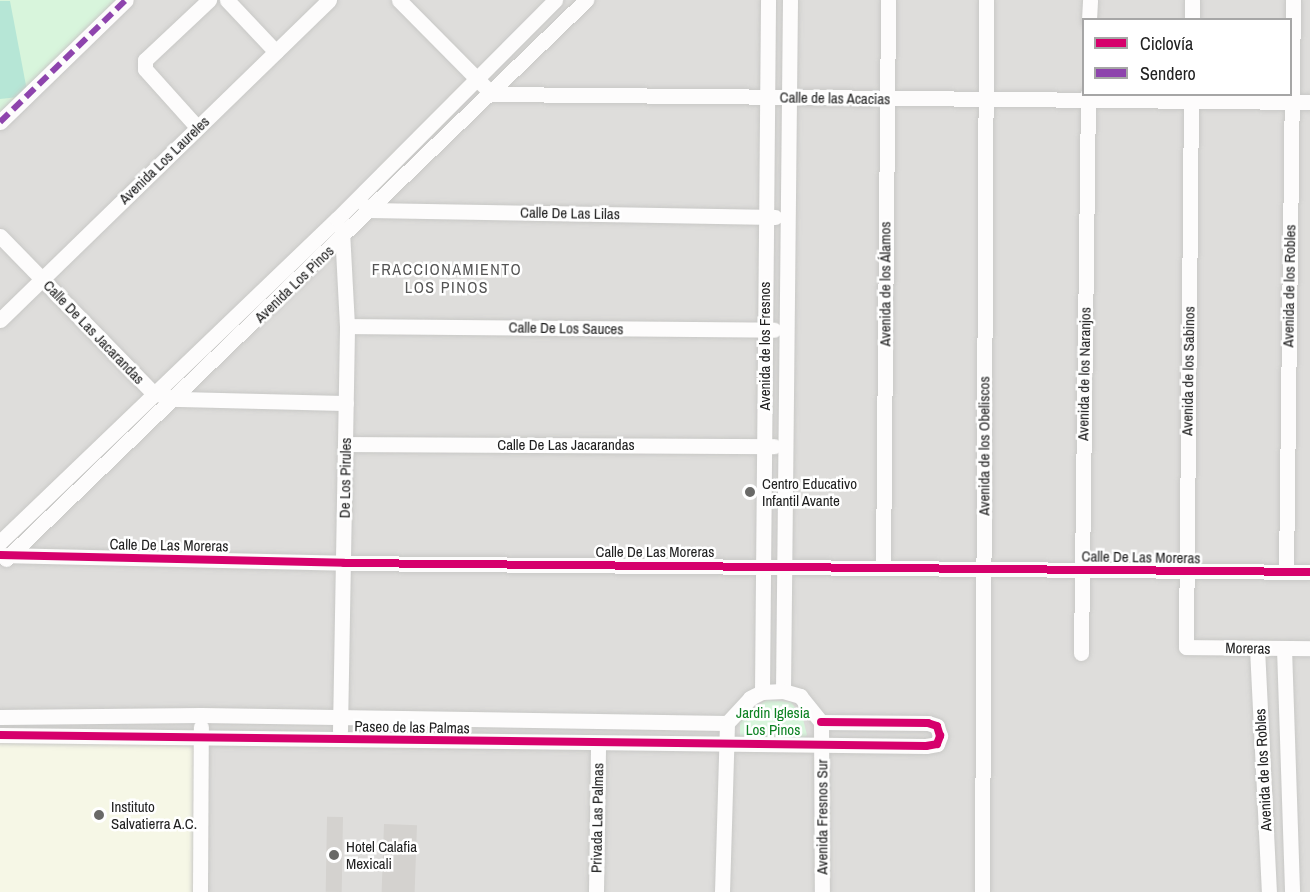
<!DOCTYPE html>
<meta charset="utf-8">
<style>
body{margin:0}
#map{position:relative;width:1310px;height:892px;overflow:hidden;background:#efeeea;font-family:"Archivo Narrow",sans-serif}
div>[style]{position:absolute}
.residential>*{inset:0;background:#dedddb}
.education>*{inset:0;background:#f6f7e6;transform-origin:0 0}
.park>*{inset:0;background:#d8f5dc}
.pitch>*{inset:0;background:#b6e6d6}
.building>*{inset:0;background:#d4d2cf;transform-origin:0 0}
.roads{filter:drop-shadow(0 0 2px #c8c8c6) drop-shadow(0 0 2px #c8c8c6)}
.minor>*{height:15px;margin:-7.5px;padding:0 7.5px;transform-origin:7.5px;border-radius:7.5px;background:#fdfcfc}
.quiet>*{height:6px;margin-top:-3px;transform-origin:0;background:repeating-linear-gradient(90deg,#8e44ad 0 12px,transparent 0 18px)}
.cycleway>*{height:8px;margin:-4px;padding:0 4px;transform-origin:4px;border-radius:4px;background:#d6006c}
.dots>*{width:16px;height:16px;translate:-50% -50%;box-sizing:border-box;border:3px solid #fff;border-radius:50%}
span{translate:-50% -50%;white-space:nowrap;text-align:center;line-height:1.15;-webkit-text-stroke:5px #fff;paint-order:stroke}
.street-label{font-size:15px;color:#212121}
.poi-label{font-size:15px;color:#212121}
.left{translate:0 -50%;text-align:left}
.park-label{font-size:15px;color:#0c8222}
.neighbourhood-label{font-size:16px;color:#545454;letter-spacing:1.5px}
.legend{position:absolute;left:1082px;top:18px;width:210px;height:78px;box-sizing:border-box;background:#fff;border:2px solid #a6a6a6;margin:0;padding:8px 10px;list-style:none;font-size:18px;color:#212121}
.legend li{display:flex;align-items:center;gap:12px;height:30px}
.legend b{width:30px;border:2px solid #a6a6a6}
</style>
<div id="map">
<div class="residential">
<div style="clip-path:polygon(evenodd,0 0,1310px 0,1310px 892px,0 892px,0 0,1084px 20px,1290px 20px,1290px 94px,1084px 94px,1084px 20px)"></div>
</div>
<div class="education">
<div style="left:0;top:734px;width:199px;height:158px;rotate:1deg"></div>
</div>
<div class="park">
<div style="clip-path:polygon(0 0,126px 0,0 122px)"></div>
<div style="clip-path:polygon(767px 700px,791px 702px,803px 719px,807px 735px,801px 741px,740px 736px,740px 718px)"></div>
</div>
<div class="pitch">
<div style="clip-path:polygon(0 1px,10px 1px,28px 96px,0 99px)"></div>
</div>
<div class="building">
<div style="left:343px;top:817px;width:75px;height:16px;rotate:91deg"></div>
<div style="left:384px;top:824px;width:33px;height:68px;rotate:2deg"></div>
</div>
<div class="roads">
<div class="minor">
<div style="left:227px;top:0;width:71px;rotate:46.7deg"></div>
<div style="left:399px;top:0;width:132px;rotate:45.3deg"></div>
<div style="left:492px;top:94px;width:818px;rotate:0.56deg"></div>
<div style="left:1089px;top:20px;width:20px;rotate:-87deg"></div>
<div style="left:1192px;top:20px;width:20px;rotate:-90deg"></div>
<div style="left:1191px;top:94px;width:553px;rotate:90.52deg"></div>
<div style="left:1186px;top:647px;width:124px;rotate:0.5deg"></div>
<div style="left:0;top:122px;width:175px;rotate:-44.1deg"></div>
<div style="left:197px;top:127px;width:78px;rotate:-131.9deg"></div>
<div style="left:145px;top:69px;width:9px;rotate:-90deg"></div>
<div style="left:145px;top:60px;width:88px;rotate:-43.2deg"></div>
<div style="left:365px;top:206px;width:6px;rotate:45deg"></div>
<div style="left:369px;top:210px;width:406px;rotate:1deg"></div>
<div style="left:0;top:236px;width:219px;rotate:45.7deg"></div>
<div style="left:153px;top:393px;width:25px;rotate:14deg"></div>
<div style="left:177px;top:399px;width:169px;rotate:1.4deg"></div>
<div style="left:0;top:320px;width:459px;rotate:-44.2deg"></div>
<div style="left:347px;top:326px;width:427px;rotate:0.5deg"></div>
<div style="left:345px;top:444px;width:429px;rotate:0.3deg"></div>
<div style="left:0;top:542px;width:467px;rotate:-43.8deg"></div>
<div style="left:337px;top:219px;width:309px;rotate:-45.1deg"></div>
<div style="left:0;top:555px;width:344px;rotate:1.3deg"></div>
<div style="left:344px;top:563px;width:966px;rotate:0.53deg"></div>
<div style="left:6px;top:559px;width:806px;rotate:-43.94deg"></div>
<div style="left:883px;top:567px;width:567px;rotate:-89.49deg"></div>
<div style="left:1286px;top:572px;width:572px;rotate:-89.3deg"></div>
<div style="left:1257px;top:648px;width:244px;rotate:87.2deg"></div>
<div style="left:1284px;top:648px;width:244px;rotate:88.1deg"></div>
<div style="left:1081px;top:653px;width:559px;rotate:-89.28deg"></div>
<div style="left:783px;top:691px;width:691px;rotate:-89.42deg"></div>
<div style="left:762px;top:692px;width:692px;rotate:-89.5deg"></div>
<div style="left:0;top:717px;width:201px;rotate:-0.6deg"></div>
<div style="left:201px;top:715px;width:526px;rotate:0.87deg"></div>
<div style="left:340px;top:730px;width:404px;rotate:-89deg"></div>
<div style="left:347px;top:326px;width:97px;rotate:-93deg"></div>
<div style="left:0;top:735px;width:926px;rotate:0.68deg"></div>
<div style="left:926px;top:746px;width:11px;rotate:-10deg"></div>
<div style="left:937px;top:744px;width:9px;rotate:-69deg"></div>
<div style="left:940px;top:736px;width:10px;rotate:-107deg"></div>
<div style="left:937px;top:726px;width:9px;rotate:-162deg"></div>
<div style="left:928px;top:723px;width:107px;rotate:-179.5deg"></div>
<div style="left:200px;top:892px;width:165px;rotate:-89.7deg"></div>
<div style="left:596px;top:892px;width:149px;rotate:-89.2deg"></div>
<div style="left:722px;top:892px;width:169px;rotate:-88.3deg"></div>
<div style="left:727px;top:723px;width:34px;rotate:-47deg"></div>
<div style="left:750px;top:698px;width:13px;rotate:-27deg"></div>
<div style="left:762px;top:692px;width:21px;rotate:-3deg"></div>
<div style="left:783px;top:691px;width:18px;rotate:16deg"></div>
<div style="left:800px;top:696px;width:33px;rotate:51deg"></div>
<div style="left:821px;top:722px;width:170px;rotate:89.7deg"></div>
<div style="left:982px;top:892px;width:892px;rotate:-89.74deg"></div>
</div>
</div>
<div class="quiet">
<div style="left:0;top:122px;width:175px;rotate:-44.1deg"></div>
</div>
<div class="cycleway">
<div style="left:0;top:555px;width:344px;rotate:1.3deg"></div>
<div style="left:344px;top:563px;width:966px;rotate:0.53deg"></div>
<div style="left:0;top:735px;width:926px;rotate:0.68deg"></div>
<div style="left:926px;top:746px;width:11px;rotate:-10deg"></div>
<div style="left:937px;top:744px;width:9px;rotate:-69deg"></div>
<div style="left:940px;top:736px;width:10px;rotate:-107deg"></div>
<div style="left:937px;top:726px;width:9px;rotate:-162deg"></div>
<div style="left:928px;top:723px;width:107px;rotate:-179.5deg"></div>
</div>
<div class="dots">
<div style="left:750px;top:492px;background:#696967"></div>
<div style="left:99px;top:815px;background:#696967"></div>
<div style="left:334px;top:855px;background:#696967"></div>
</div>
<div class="street-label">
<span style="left:835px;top:98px;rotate:1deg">Calle de las Acacias</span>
<span style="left:164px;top:160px;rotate:-44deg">Avenida Los Laureles</span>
<span style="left:570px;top:213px;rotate:1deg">Calle De Las Lilas</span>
<span style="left:294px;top:284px;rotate:-44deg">Avenida Los Pinos</span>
<span style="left:885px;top:284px;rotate:-90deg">Avenida de los Álamos</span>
<span style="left:1289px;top:286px;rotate:-89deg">Avenida de los Robles</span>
<span style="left:566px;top:328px;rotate:1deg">Calle De Los Sauces</span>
<span style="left:94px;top:332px;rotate:46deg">Calle De Las Jacarandas</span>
<span style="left:765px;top:346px;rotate:-90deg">Avenida de los Fresnos</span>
<span style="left:1188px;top:371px;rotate:-89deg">Avenida de los Sabinos</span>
<span style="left:1084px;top:374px;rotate:-89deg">Avenida de los Naranjos</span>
<span style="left:566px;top:445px">Calle De Las Jacarandas</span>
<span style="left:984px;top:446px;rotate:-90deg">Avenida de los Obeliscos</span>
<span style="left:345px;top:478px;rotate:-89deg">De Los Pirules</span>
<span style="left:169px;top:545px;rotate:1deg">Calle De Las Moreras</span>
<span style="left:655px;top:552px">Calle De Las Moreras</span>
<span style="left:1141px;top:557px;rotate:1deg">Calle De Las Moreras</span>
<span style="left:1248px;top:648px;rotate:1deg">Moreras</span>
<span style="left:412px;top:727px;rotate:1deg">Paseo de las Palmas</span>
<span style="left:1263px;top:770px;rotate:-93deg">Avenida de los Robles</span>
<span style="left:822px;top:817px;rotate:-90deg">Avenida Fresnos Sur</span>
<span style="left:597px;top:818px;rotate:-89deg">Privada Las Palmas</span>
</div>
<div class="poi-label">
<span class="left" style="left:762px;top:492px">Centro Educativo<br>Infantil Avante</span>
<span class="left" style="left:111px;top:815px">Instituto<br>Salvatierra A.C.</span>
<span class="left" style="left:346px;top:855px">Hotel Calafia<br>Mexicali</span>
</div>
<div class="park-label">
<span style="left:773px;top:721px">Jardin Iglesia<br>Los Pinos</span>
</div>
<div class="neighbourhood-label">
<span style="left:447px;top:278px">FRACCIONAMIENTO<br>LOS PINOS</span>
</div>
<ul class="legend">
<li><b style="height:8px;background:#d6006c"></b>Ciclovía</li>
<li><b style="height:8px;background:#8e44ad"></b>Sendero</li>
</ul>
</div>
